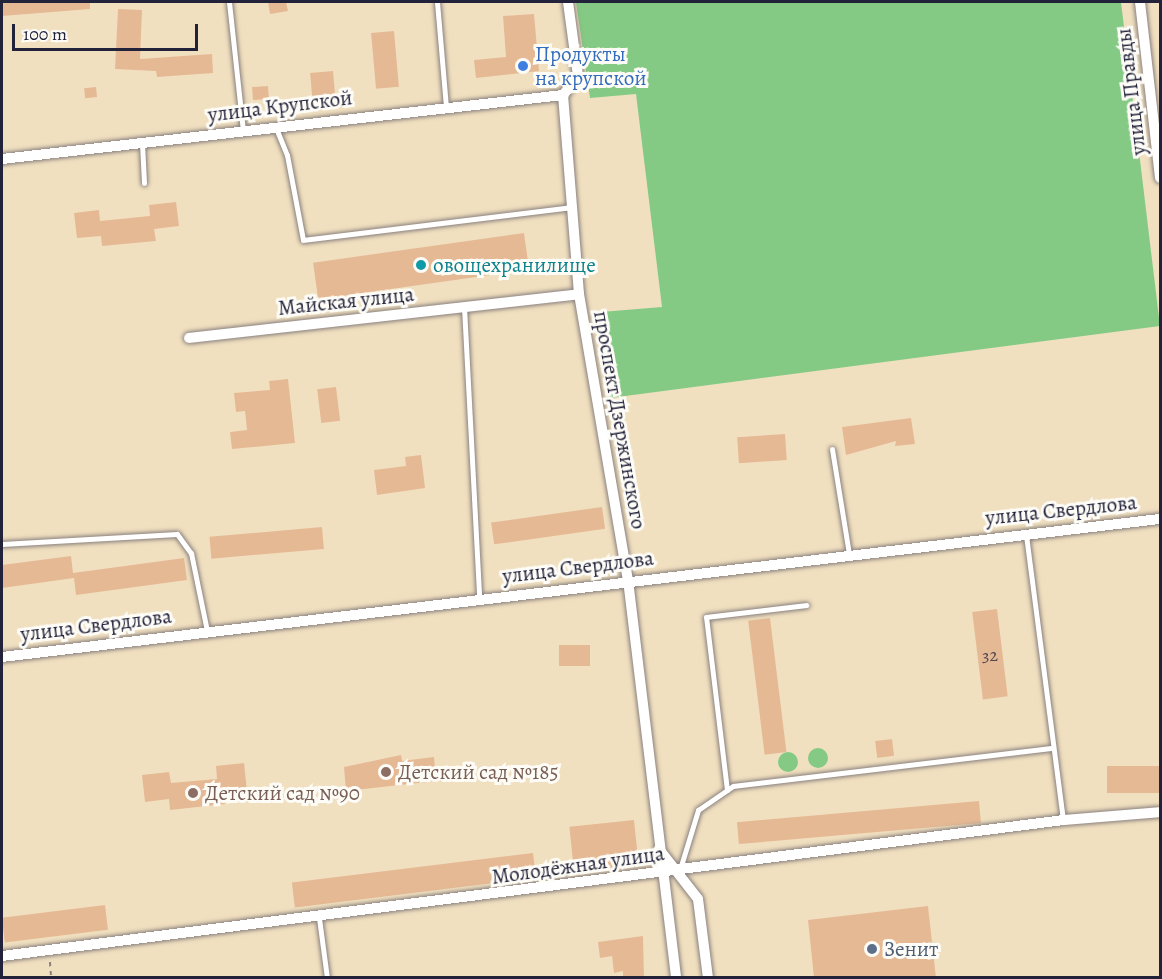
<!DOCTYPE html>
<meta charset="utf-8">
<style>
body{margin:0}
#map{position:relative;width:1162px;height:979px;overflow:hidden;background:#f1e0c0;font-family:Alegreya,serif}
div>[style]{position:absolute}
.green>*{inset:0;background:#84ca84}
.round{border-radius:50%}
.building>*{inset:0;background:#e6b995;transform-origin:0 0}
.path>*{height:2px;margin-top:-1px;transform-origin:0;background:repeating-linear-gradient(90deg,#8a817e 0 4.5px,transparent 0 9px)}
.roads{filter:drop-shadow(0 0 2px #8a817e) drop-shadow(0 0 2px #8a817e)}
.lane>*{height:5px;margin:-2.5px;padding:0 2.5px;transform-origin:2.5px;border-radius:2.5px;background:#fff}
.street>*{height:10px;margin:-5px;padding:0 5px;transform-origin:5px;border-radius:5px;background:#fff}
.dots>*{width:16px;height:16px;translate:-50% -50%;box-sizing:border-box;border:3px solid #fdfcf7;border-radius:50%}
span{translate:-50% -50%;white-space:nowrap;text-align:center;line-height:1.15;-webkit-text-stroke:6px #fdfcf7;paint-order:stroke}
.number-label{font-size:18px;color:#534852}
.number-label span{-webkit-text-stroke-width:0}
.shop-label{font-size:21px;color:#366cbe}
.left{translate:0 -50%;text-align:left}
.street-label{font-size:21px;color:#22223b}
.culture-label{font-size:21px;color:#0d838f}
.education-label{font-size:21px;color:#785e54}
.service-label{font-size:21px;color:#4e5e75}
.frame{position:absolute;inset:0;border:3px solid #22223b;pointer-events:none}
.scale{position:absolute;left:12px;top:24px;width:186px;height:27px;box-sizing:border-box;border:3px solid #22223b;border-top:0;padding-left:8px;font-size:18px;line-height:21px;white-space:nowrap;color:#22223b;-webkit-text-stroke:4px #fdfcf7;paint-order:stroke}
</style>
<div id="map">
<div class="green">
<div style="clip-path:polygon(576px 2px,1121px 2px,1160px 326px,610px 398px,601px 312px,662px 307px,636px 94px,590px 98px)"></div>
<div class="round" style="left:808px;top:748px;width:20px;height:20px"></div>
<div class="round" style="left:778px;top:752px;width:20px;height:20px"></div>
</div>
<div class="building">
<div style="clip-path:polygon(2px 2px,90px 2px,90px 9px,2px 16px)"></div>
<div style="clip-path:polygon(268px 2px,286px 2px,288px 11px,270px 14px)"></div>
<div style="clip-path:polygon(118px 9px,142px 10px,140px 59px,212px 54px,213px 73px,157px 77px,156px 71px,115px 69px)"></div>
<div style="clip-path:polygon(534px 14px,539px 71px,476px 78px,474px 60px,506px 57px,503px 16px)"></div>
<div style="left:394px;top:31px;width:56px;height:23px;rotate:85deg"></div>
<div style="left:333px;top:71px;width:23px;height:23px;rotate:85deg"></div>
<div style="left:268px;top:86px;width:13px;height:16px;rotate:86deg"></div>
<div style="left:96px;top:87px;width:10px;height:12px;rotate:84deg"></div>
<div style="clip-path:polygon(176px 202px,179px 226px,154px 229px,156px 241px,102px 246px,101px 236px,77px 238px,74px 213px,99px 210px,100px 221px,150px 216px,149px 205px)"></div>
<div style="left:524px;top:233px;width:37px;height:213px;rotate:82deg"></div>
<div style="clip-path:polygon(288px 379px,295px 443px,232px 449px,230px 432px,247px 430px,245px 411px,236px 412px,234px 393px,270px 390px,269px 381px)"></div>
<div style="left:336px;top:387px;width:34px;height:19px;rotate:83deg"></div>
<div style="clip-path:polygon(911px 418px,915px 444px,895px 446px,896px 441px,846px 455px,842px 427px)"></div>
<div style="left:785px;top:434px;width:26px;height:48px;rotate:86deg"></div>
<div style="clip-path:polygon(421px 455px,425px 488px,377px 495px,374px 470px,406px 466px,405px 457px)"></div>
<div style="left:602px;top:507px;width:22px;height:112px;rotate:82deg"></div>
<div style="left:322px;top:527px;width:22px;height:113px;rotate:85deg"></div>
<div style="clip-path:polygon(71px 556px,73px 573px,184px 558px,187px 580px,76px 595px,74px 578px,2px 588px,2px 565px)"></div>
<div style="left:997px;top:609px;width:88px;height:25px;rotate:83deg"></div>
<div style="left:770px;top:618px;width:135px;height:22px;rotate:83deg"></div>
<div style="left:559px;top:645px;width:31px;height:21px"></div>
<div style="left:892px;top:739px;width:17px;height:17px;rotate:83deg"></div>
<div style="clip-path:polygon(401px 755px,402px 761px,434px 757px,436px 781px,346px 791px,344px 767px)"></div>
<div style="clip-path:polygon(244px 763px,247px 791px,224px 793px,225px 804px,170px 810px,169px 799px,145px 802px,142px 775px,169px 772px,171px 783px,217px 779px,216px 766px)"></div>
<div style="left:1161px;top:766px;width:27px;height:54px;rotate:90deg"></div>
<div style="left:979px;top:801px;width:22px;height:243px;rotate:85deg"></div>
<div style="left:634px;top:820px;width:46px;height:65px;rotate:84deg"></div>
<div style="left:533px;top:853px;width:25px;height:243px;rotate:83deg"></div>
<div style="left:105px;top:905px;width:25px;height:104px;rotate:83deg"></div>
<div style="clip-path:polygon(928px 906px,936px 978px,814px 978px,808px 920px)"></div>
<div style="clip-path:polygon(643px 936px,644px 978px,623px 978px,623px 971px,614px 973px,612px 956px,600px 958px,598px 942px)"></div>
</div>
<div class="path">
<div style="left:50px;top:962px;width:16px;rotate:86deg"></div>
</div>
<div class="roads">
<div class="lane">
<div style="left:229px;top:2px;width:130px;rotate:83.8deg"></div>
<div style="left:437px;top:2px;width:104px;rotate:85.1deg"></div>
<div style="left:276px;top:128px;width:29px;rotate:68deg"></div>
<div style="left:287px;top:155px;width:86px;rotate:79.3deg"></div>
<div style="left:303px;top:240px;width:269px;rotate:-7deg"></div>
<div style="left:142px;top:143px;width:40px;rotate:87.1deg"></div>
<div style="left:464px;top:307px;width:291px;rotate:87deg"></div>
<div style="left:832px;top:449px;width:106px;rotate:80.8deg"></div>
<div style="left:1026px;top:535px;width:287px;rotate:82.6deg"></div>
<div style="left:2px;top:544px;width:175px;rotate:-3.3deg"></div>
<div style="left:177px;top:534px;width:24px;rotate:54deg"></div>
<div style="left:191px;top:553px;width:80px;rotate:78.4deg"></div>
<div style="left:727px;top:790px;width:174px;rotate:-96.9deg"></div>
<div style="left:706px;top:617px;width:101px;rotate:-6.8deg"></div>
<div style="left:680px;top:869px;width:62px;rotate:-73deg"></div>
<div style="left:698px;top:810px;width:42px;rotate:-34.4deg"></div>
<div style="left:733px;top:786px;width:322px;rotate:-6.8deg"></div>
<div style="left:319px;top:918px;width:61px;rotate:82.4deg"></div>
</div>
<div class="street">
<div style="left:568px;top:2px;width:75px;rotate:82.3deg"></div>
<div style="left:578px;top:76px;width:24px;rotate:128deg"></div>
<div style="left:563px;top:95px;width:200px;rotate:85.4deg"></div>
<div style="left:579px;top:294px;width:290px;rotate:80.3deg"></div>
<div style="left:628px;top:580px;width:401px;rotate:83.1deg"></div>
<div style="left:1140px;top:2px;width:177px;rotate:83.5deg"></div>
<div style="left:2px;top:159px;width:565px;rotate:-6.51deg"></div>
<div style="left:189px;top:338px;width:392px;rotate:-6.4deg"></div>
<div style="left:2px;top:657px;width:1166px;rotate:-6.8deg"></div>
<div style="left:659px;top:849px;width:63px;rotate:52deg"></div>
<div style="left:698px;top:899px;width:80px;rotate:82.8deg"></div>
<div style="left:2px;top:956px;width:1070px;rotate:-7.3deg"></div>
<div style="left:1063px;top:820px;width:97px;rotate:-4.7deg"></div>
</div>
</div>
<div class="dots">
<div style="left:523px;top:66px;background:#3f7fe0"></div>
<div style="left:421px;top:265px;background:#0f9aa8"></div>
<div style="left:386px;top:772px;background:#8d6e63"></div>
<div style="left:193px;top:793px;background:#8d6e63"></div>
<div style="left:872px;top:949px;background:#5c6f8a"></div>
</div>
<div class="number-label">
<span style="left:990px;top:655px">32</span>
</div>
<div class="shop-label">
<span class="left" style="left:535px;top:66px">Продукты<br>на крупской</span>
</div>
<div class="street-label">
<span style="left:1131px;top:92px;rotate:-97deg">улица Правды</span>
<span style="left:280px;top:106px;rotate:-7deg">улица Крупской</span>
<span style="left:346px;top:301px;rotate:-6deg">Майская улица</span>
<span style="left:620px;top:420px;rotate:80deg">проспект Дзержинского</span>
<span style="left:1061px;top:510px;rotate:-6deg">улица Свердлова</span>
<span style="left:578px;top:567px;rotate:-7deg">улица Свердлова</span>
<span style="left:96px;top:625px;rotate:-7deg">улица Свердлова</span>
<span style="left:578px;top:865px;rotate:-8deg">Молодёжная улица</span>
</div>
<div class="culture-label">
<span class="left" style="left:433px;top:265px">овощехранилище</span>
</div>
<div class="education-label">
<span class="left" style="left:398px;top:772px">Детский сад №185</span>
<span class="left" style="left:205px;top:793px">Детский сад №90</span>
</div>
<div class="service-label">
<span class="left" style="left:884px;top:949px">Зенит</span>
</div>
<div class="frame"></div>
<div class="scale">100 m</div>
</div>
